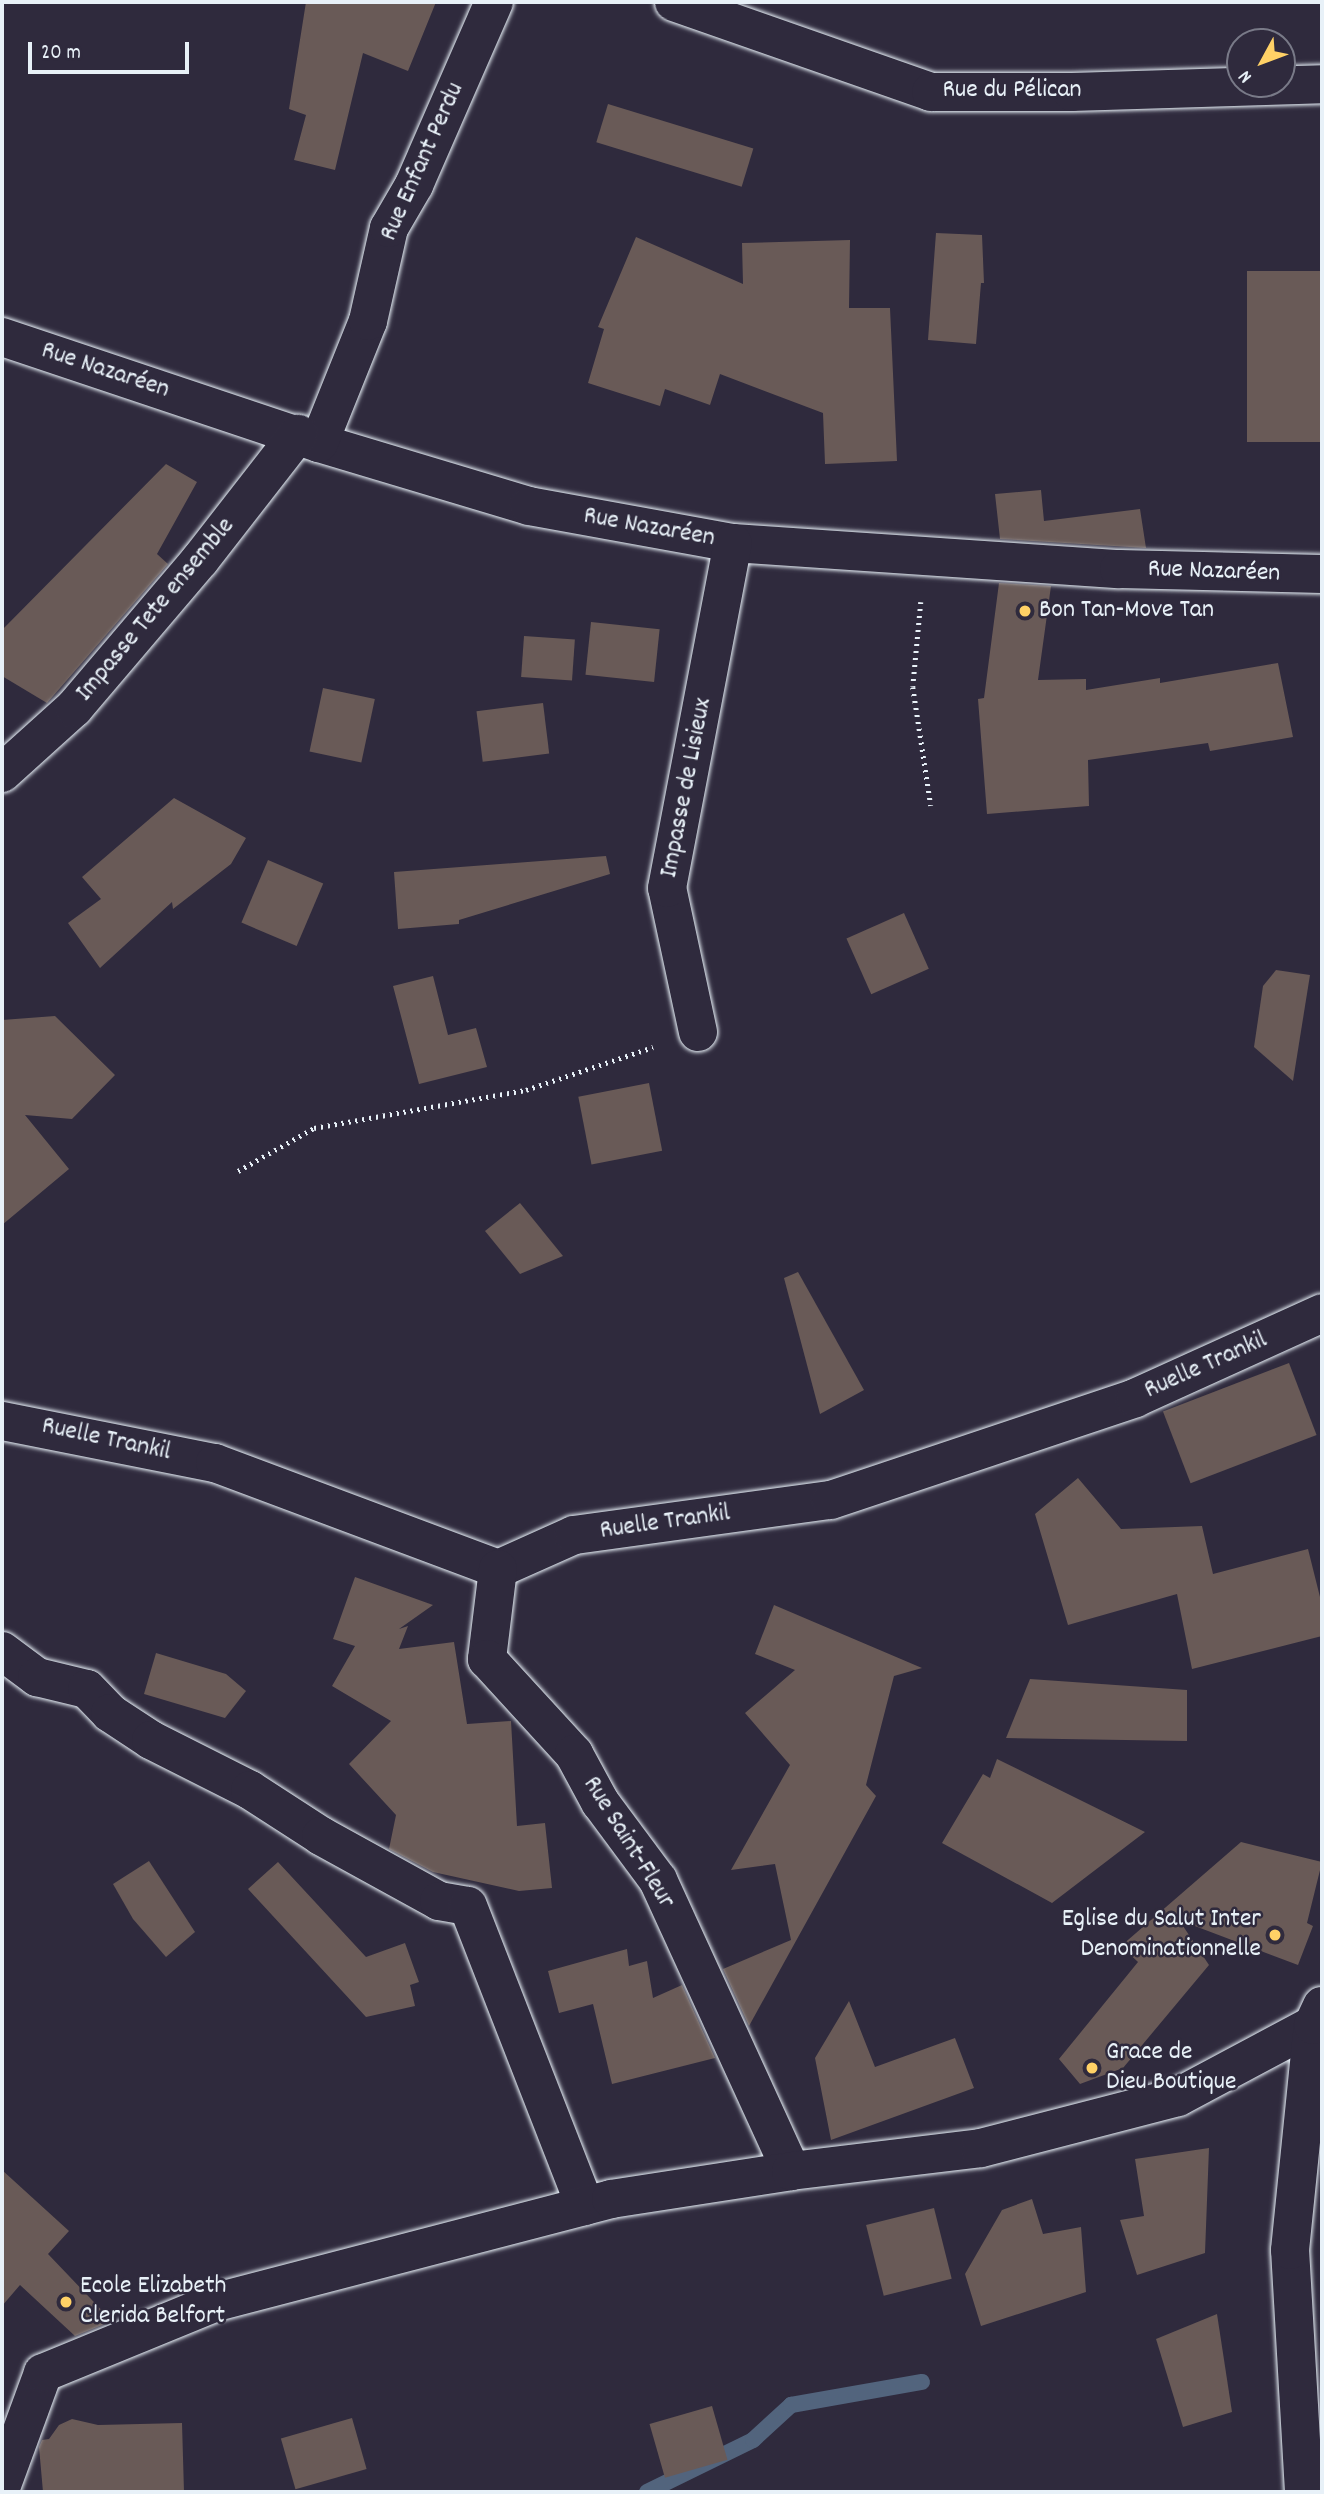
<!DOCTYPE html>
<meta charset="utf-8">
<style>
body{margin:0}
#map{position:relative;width:1324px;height:2494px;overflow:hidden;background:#2f2a3d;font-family:Dekko,sans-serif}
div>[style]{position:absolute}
.stream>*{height:16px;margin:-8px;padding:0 8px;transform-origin:8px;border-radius:8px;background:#52647d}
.building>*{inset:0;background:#695a57;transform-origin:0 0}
.path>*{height:4.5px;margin-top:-2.25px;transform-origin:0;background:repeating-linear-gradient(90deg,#e8f1f8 0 2px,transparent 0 7px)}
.roads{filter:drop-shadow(0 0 2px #e8f1f8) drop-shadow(0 0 2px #e8f1f8)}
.minor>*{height:38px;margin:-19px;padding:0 19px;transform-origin:19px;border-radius:19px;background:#2f2a3d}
.dots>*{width:19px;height:19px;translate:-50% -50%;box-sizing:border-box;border:4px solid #2f2a3d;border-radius:50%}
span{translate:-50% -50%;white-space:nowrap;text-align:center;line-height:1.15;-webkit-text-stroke:5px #2f2a3d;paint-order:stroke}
.street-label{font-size:26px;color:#e8f1f8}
.poi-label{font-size:26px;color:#e8f1f8}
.left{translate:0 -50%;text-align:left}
.right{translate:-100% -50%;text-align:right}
.frame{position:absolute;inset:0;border:4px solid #e8f1f8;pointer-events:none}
.north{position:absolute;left:1226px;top:28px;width:70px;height:70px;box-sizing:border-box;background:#2f2a3d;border:2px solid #797a88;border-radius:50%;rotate:229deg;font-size:19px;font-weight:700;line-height:28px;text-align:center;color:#e8f1f8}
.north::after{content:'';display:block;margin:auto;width:24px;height:32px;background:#ffd166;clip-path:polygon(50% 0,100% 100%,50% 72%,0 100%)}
.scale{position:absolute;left:28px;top:42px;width:161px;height:32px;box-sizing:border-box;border:4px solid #e8f1f8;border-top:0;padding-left:9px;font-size:21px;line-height:24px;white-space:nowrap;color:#e8f1f8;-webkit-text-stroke:5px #2f2a3d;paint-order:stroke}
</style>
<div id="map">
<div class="stream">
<div style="left:647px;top:2492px;width:118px;rotate:-26.1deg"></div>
<div style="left:753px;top:2440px;width:52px;rotate:-42.6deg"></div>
<div style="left:791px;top:2405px;width:133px;rotate:-10deg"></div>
</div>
<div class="building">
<div style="clip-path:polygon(306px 2px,436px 2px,408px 71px,363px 53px,335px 170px,294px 160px,306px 115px,289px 109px)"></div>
<div style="left:608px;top:104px;width:152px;height:40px;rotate:17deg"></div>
<div style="clip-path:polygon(936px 233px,982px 235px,984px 283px,981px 283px,976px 344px,928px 340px)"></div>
<div style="clip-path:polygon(636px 237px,743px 284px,742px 243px,850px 240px,849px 308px,890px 308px,897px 461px,825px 464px,823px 413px,720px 374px,710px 405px,665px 389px,660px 406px,588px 383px,604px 329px,598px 327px)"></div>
<div style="left:1322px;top:271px;width:171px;height:75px;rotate:90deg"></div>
<div style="clip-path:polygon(166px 464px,197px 482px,157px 554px,168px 564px,47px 703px,2px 676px,2px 630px)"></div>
<div style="clip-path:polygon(1041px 490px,1044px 521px,1140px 509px,1146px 548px,1000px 539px,995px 494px)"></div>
<div style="clip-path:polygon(999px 583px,1051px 586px,1038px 680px,1086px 679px,1086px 690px,1160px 678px,1160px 683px,1278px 663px,1293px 737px,1210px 751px,1208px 743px,1088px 760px,1089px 806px,987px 814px,978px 699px,984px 698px)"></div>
<div style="left:591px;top:622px;width:69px;height:53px;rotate:6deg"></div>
<div style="left:524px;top:636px;width:51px;height:41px;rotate:4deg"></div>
<div style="left:323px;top:688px;width:53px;height:65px;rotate:12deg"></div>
<div style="left:543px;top:703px;width:51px;height:67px;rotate:83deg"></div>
<div style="clip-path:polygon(174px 798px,246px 838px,231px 864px,173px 909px,172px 902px,100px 968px,68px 923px,101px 899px,82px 877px)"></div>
<div style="clip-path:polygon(606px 856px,610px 874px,459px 920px,459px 924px,398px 929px,394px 872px)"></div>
<div style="left:268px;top:860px;width:60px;height:68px;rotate:23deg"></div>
<div style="left:904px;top:913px;width:61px;height:63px;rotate:66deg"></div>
<div style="clip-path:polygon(1276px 970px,1310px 975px,1293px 1081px,1254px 1047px,1263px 986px)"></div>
<div style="clip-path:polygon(433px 976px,448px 1035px,476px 1028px,487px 1067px,419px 1084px,393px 986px)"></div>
<div style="clip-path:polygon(55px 1016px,115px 1075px,72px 1119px,25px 1115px,69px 1169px,2px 1225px,2px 1020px)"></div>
<div style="left:649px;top:1083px;width:69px;height:72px;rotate:79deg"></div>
<div style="clip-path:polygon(520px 1203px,563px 1256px,520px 1274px,485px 1231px)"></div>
<div style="clip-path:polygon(798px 1272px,864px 1390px,820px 1414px,784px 1278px)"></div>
<div style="left:1289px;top:1363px;width:77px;height:135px;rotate:69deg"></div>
<div style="clip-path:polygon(1078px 1478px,1121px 1529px,1202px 1526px,1213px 1574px,1308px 1549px,1322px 1605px,1322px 1636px,1192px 1669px,1177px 1594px,1068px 1625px,1035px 1514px)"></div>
<div style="clip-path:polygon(355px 1577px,433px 1605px,399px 1629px,408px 1626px,399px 1649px,454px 1642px,467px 1724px,511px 1721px,517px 1826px,545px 1823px,552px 1888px,519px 1891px,433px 1872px,389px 1849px,396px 1815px,349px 1764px,391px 1721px,332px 1686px,355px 1646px,333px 1639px)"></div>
<div style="clip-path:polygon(774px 1605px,922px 1668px,894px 1676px,866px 1785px,876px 1796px,749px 2026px,723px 1969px,791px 1940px,775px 1864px,731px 1870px,790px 1765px,745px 1713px,795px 1670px,755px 1654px)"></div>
<div style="clip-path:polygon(156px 1653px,226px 1674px,246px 1691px,225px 1718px,144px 1694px)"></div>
<div style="clip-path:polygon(1030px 1679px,1187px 1690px,1187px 1741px,1006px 1738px)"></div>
<div style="clip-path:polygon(997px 1759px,1145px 1832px,1052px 1903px,942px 1843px,983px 1774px,990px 1778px)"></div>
<div style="clip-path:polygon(1241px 1842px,1322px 1862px,1307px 1923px,1313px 1926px,1298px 1965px,1179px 1920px,1209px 1965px,1123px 2068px,1080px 2084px,1059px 2059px,1138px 1962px,1121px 1946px)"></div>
<div style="clip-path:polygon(149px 1861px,195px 1932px,166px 1957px,133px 1919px,113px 1884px)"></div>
<div style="clip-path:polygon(278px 1862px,366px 1957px,405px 1943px,419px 1982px,410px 1985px,415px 2006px,366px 2017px,248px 1889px)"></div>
<div style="clip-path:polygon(627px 1949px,629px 1966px,647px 1961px,653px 1998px,682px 1985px,715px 2058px,612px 2084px,593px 2004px,559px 2013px,548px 1971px)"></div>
<div style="clip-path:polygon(849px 2001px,875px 2067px,955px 2038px,974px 2088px,831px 2140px,815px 2058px)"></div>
<div style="clip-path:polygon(1209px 2148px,1205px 2253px,1137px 2275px,1120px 2220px,1144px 2216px,1135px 2159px)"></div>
<div style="clip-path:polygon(2px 2170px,69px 2231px,48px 2254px,112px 2321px,75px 2336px,20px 2285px,2px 2306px)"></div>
<div style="clip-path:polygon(1032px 2199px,1043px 2234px,1081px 2227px,1086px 2292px,981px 2326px,965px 2274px,1002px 2210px)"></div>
<div style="left:934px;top:2208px;width:73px;height:70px;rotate:76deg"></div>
<div style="clip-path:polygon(1217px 2314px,1232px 2412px,1183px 2427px,1156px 2339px)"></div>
<div style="left:712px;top:2406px;width:56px;height:65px;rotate:74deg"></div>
<div style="left:352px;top:2418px;width:53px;height:74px;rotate:74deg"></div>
<div style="clip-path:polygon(72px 2419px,98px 2425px,182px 2423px,184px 2492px,43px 2492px,39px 2447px,42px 2440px,49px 2439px,59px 2425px)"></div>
</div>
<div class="path">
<div style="left:921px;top:602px;width:85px;rotate:95.4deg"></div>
<div style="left:913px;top:687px;width:120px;rotate:81.4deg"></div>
<div style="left:238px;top:1171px;width:87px;rotate:-29.5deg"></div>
<div style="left:314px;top:1128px;width:215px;rotate:-10.2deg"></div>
<div style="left:526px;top:1090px;width:134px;rotate:-18.7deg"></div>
</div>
<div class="roads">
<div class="minor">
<div style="left:674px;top:2px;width:272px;rotate:19.3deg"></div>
<div style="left:931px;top:92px;width:141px"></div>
<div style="left:1072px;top:92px;width:250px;rotate:-1.8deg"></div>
<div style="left:2px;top:337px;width:334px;rotate:18.5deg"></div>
<div style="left:319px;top:443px;width:219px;rotate:16.7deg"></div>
<div style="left:529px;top:506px;width:207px;rotate:10.3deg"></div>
<div style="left:733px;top:543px;width:387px;rotate:3.9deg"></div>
<div style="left:1119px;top:569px;width:203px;rotate:1.4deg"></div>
<div style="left:319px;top:443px;width:131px;rotate:-68.1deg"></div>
<div style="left:368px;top:321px;width:95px;rotate:-77.3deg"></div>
<div style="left:389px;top:228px;width:50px;rotate:-59.8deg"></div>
<div style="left:414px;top:185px;width:200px;rotate:-66.4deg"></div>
<div style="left:2px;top:773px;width:97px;rotate:-42.1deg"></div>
<div style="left:74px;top:708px;width:194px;rotate:-49.6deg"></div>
<div style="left:200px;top:560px;width:160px;rotate:-52.1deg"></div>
<div style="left:698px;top:1032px;width:147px;rotate:-102.1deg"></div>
<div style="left:667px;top:888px;width:351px;rotate:-79.2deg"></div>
<div style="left:2px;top:1421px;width:217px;rotate:11.2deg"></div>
<div style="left:215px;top:1463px;width:302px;rotate:20.5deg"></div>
<div style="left:498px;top:1569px;width:83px;rotate:-24.1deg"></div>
<div style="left:574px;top:1535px;width:259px;rotate:-7.8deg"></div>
<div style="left:831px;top:1500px;width:321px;rotate:-18.5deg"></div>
<div style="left:1135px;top:1398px;width:205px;rotate:-24.4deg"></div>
<div style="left:498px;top:1569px;width:91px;rotate:97deg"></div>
<div style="left:487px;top:1659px;width:129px;rotate:47.5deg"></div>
<div style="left:574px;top:1754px;width:55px;rotate:61.6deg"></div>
<div style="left:600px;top:1802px;width:97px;rotate:53.4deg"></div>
<div style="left:658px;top:1880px;width:320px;rotate:65.4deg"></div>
<div style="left:2px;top:1651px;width:44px;rotate:36.6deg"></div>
<div style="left:37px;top:1677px;width:51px;rotate:13.5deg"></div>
<div style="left:87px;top:1689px;width:33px;rotate:46deg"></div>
<div style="left:110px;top:1713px;width:49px;rotate:33.4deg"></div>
<div style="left:151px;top:1740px;width:111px;rotate:26.8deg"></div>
<div style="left:250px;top:1790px;width:85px;rotate:32.9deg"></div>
<div style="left:321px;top:1836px;width:135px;rotate:28.8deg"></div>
<div style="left:439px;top:1901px;width:29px;rotate:10deg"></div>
<div style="left:468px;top:1906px;width:322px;rotate:68.7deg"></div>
<div style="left:2px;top:2485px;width:119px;rotate:-69.9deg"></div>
<div style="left:43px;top:2373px;width:187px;rotate:-22.3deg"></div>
<div style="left:216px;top:2302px;width:408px;rotate:-14.6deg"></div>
<div style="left:611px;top:2199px;width:182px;rotate:-8.8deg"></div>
<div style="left:791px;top:2171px;width:191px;rotate:-6.9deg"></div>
<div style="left:981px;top:2148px;width:203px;rotate:-14.5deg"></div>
<div style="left:1178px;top:2097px;width:153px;rotate:-28.1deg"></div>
<div style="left:1304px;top:2492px;width:242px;rotate:-93.3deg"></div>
<div style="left:1290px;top:2250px;width:226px;rotate:-84.2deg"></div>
<div style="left:1313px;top:2025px;width:21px;rotate:-65deg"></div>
</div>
</div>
<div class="dots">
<div style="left:1025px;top:611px;background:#ffd166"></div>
<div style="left:1275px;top:1935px;background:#ffd166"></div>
<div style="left:1092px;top:2068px;background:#ffd166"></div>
<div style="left:66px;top:2302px;background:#ffd166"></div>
</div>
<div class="street-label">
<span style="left:1012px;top:91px">Rue du Pélican</span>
<span style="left:423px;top:162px;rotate:-66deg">Rue Enfant Perdu</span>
<span style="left:105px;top:371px;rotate:18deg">Rue Nazaréen</span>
<span style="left:649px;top:528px;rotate:10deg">Rue Nazaréen</span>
<span style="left:1214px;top:572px;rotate:2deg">Rue Nazaréen</span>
<span style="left:156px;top:610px;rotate:-50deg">Impasse Tete ensemble</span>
<span style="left:687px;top:788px;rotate:-79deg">Impasse de Lisieux</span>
<span style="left:1206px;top:1366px;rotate:-24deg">Ruelle Trankil</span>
<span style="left:106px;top:1440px;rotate:12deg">Ruelle Trankil</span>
<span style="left:665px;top:1523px;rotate:-8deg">Ruelle Trankil</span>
<span style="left:628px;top:1843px;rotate:58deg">Rue Saint-Fleur</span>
</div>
<div class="poi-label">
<span class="left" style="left:1039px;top:611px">Bon Tan-Move Tan</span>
<span class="right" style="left:1261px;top:1935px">Eglise du Salut Inter<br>Denominationnelle</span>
<span class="left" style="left:1106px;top:2068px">Grace de<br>Dieu Boutique</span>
<span class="left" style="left:80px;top:2302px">Ecole Elizabeth<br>Clerida Belfort</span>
</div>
<div class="frame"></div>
<div class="north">N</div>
<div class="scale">20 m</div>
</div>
